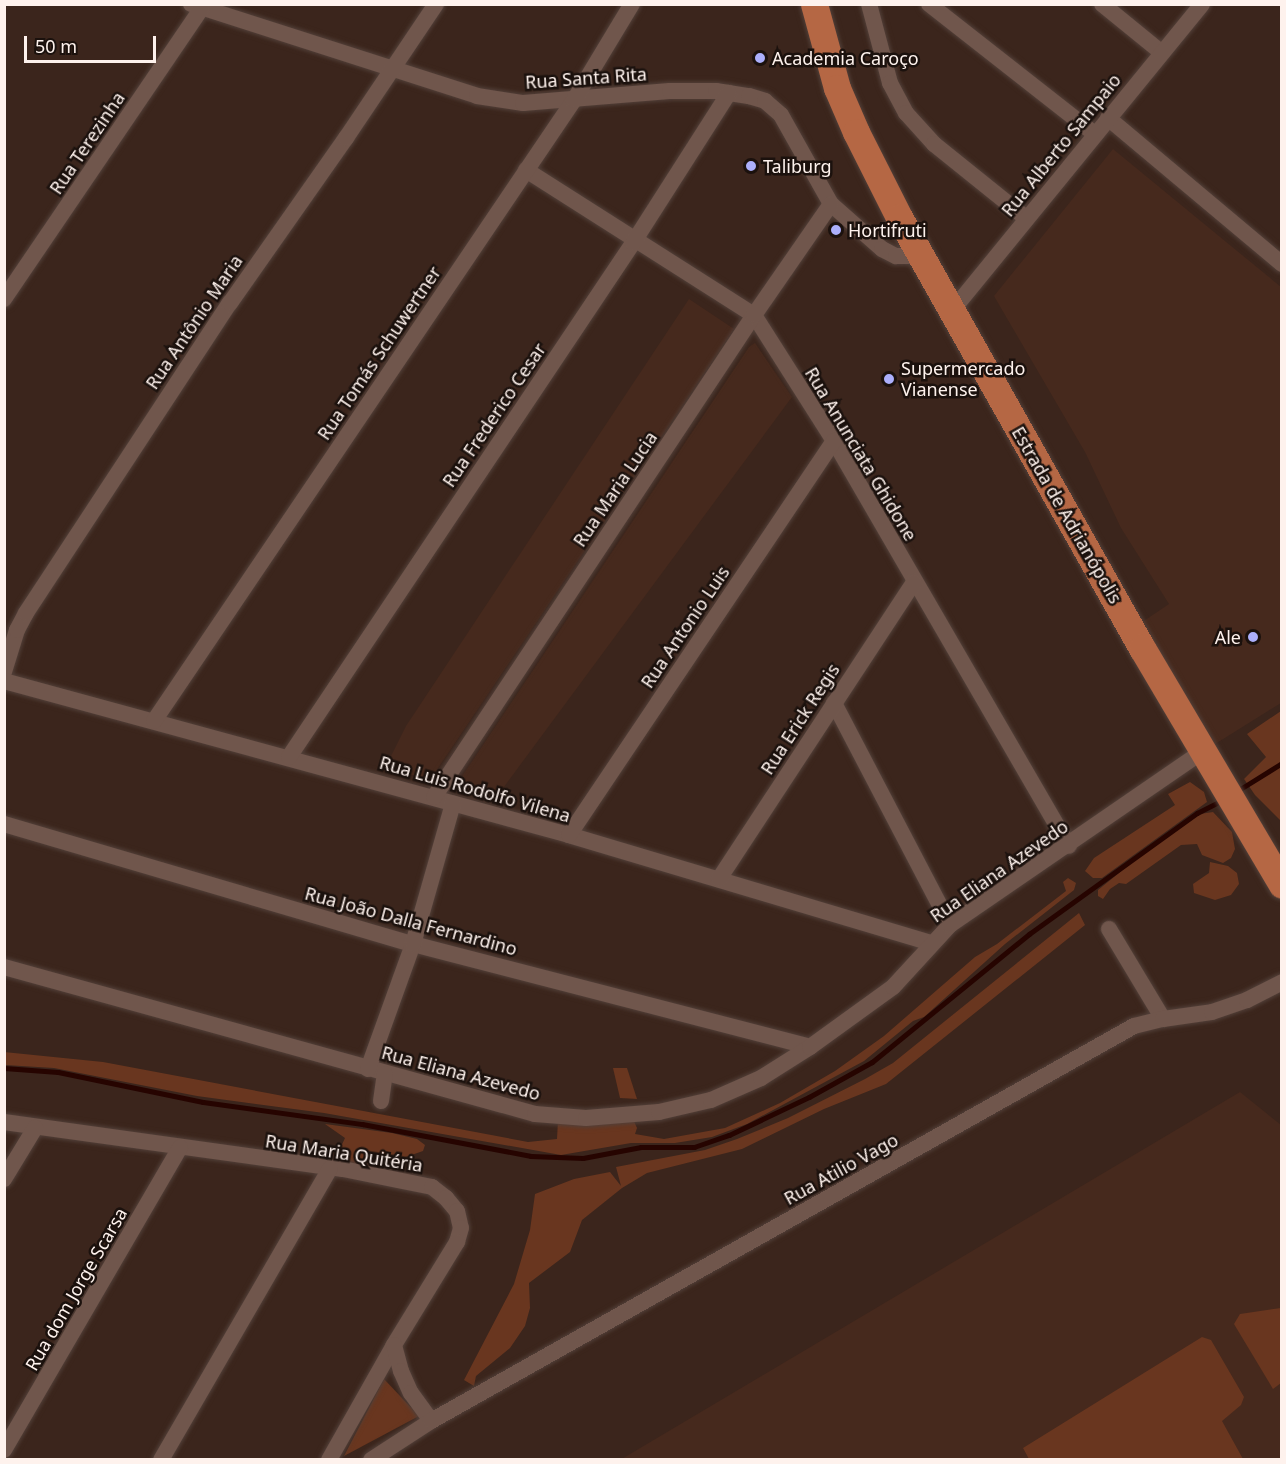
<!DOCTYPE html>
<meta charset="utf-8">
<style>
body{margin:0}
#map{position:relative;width:1286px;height:1464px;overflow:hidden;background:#3b251c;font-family:"Noto Sans",sans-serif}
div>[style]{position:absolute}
.built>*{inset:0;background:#46291d}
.green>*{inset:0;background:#69361f}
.stream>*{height:5px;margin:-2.5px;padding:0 2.5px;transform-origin:2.5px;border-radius:2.5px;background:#260400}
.roads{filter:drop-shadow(0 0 2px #524039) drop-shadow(0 0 2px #524039)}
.minor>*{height:16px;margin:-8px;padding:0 8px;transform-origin:8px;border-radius:8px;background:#70564c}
.primary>*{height:27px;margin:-13.5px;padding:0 13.5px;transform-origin:13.5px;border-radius:13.5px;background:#b56744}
.dots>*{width:16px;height:16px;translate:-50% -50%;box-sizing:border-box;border:3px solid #1b110d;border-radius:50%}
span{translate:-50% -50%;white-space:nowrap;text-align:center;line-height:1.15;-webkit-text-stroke:5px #1b110d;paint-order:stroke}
.poi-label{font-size:18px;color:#fef2ed}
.left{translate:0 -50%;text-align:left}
.right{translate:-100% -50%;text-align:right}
.street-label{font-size:18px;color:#fef2ed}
.frame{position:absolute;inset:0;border:6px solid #fef2ed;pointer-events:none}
.scale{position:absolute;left:24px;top:36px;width:132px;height:27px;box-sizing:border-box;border:3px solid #fef2ed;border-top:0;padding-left:8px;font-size:18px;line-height:21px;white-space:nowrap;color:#fef2ed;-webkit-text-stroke:4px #1b110d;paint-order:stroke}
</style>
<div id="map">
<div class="built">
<div style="clip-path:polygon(1113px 149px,1281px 287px,1281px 703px,1204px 751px,1135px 627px,1169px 604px,1121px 528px,1085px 452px,994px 296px)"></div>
<div style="clip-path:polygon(689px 299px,734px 329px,432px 777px,383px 772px,406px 726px)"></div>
<div style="clip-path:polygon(755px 343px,792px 397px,495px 799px,464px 791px,463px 775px,749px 347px)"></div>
<div style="clip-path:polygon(1240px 1092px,1281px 1125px,1281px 1459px,620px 1460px)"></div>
</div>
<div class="green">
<div style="clip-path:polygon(1281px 711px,1281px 821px,1255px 795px,1244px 779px,1266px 757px,1247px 734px)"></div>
<div style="clip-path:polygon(1190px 782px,1204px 792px,1207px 802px,1102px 878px,1093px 878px,1085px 871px,1094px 858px,1175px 805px,1168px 794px)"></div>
<div style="clip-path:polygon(1213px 812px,1232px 832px,1235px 849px,1231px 858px,1223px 863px,1202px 855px,1197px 844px,1181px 845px,1126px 884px,1119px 883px,1110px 889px,1103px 899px,1098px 896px,1098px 890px,1130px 864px,1200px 814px)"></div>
<div style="clip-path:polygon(1210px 862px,1228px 866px,1237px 873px,1239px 884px,1231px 895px,1215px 900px,1194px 893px,1193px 884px,1209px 873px)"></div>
<div style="clip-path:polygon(1068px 878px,1076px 883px,1074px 890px,1005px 944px,924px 1017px,913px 1021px,864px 1061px,747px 1124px,712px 1137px,675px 1143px,631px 1143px,561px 1155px,324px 1113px,197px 1096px,54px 1068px,5px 1065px,4px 1052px,103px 1062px,528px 1142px,557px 1139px,558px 1120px,633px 1119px,637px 1128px,635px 1134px,664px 1139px,725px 1128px,780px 1103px,835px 1071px,884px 1036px,975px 957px,997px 944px,1066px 891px,1063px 882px)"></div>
<div style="clip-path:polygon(1079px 913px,1085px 925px,886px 1084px,824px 1109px,742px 1149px,647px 1173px,622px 1188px,582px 1220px,570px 1252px,529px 1283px,530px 1308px,525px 1326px,510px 1348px,476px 1376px,474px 1386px,464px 1380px,514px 1284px,530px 1230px,535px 1194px,574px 1179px,610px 1172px,621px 1186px,616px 1167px,705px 1150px,737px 1139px,788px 1118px,865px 1079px,893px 1063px)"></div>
<div style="clip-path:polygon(613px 1068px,627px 1068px,637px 1099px,620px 1098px)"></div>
<div style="clip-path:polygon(325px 1124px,392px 1133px,417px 1139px,425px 1145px,423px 1151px,397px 1160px,378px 1155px,369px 1165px,354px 1165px,339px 1151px,345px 1138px)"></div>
<div style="clip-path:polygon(1281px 1308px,1281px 1383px,1273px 1389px,1234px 1324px,1240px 1314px)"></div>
<div style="clip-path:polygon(1202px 1337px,1211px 1340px,1244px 1397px,1241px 1405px,1222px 1421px,1243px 1459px,1029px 1459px,1023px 1448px)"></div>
<div style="clip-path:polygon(384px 1379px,419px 1416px,344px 1456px)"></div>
</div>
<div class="stream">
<div style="left:1237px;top:791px;width:53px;rotate:-31.9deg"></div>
<div style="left:4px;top:1068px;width:54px;rotate:4.2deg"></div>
<div style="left:58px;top:1072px;width:148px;rotate:11.7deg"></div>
<div style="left:203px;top:1102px;width:161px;rotate:7.9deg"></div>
<div style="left:362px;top:1124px;width:172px;rotate:10.7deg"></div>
<div style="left:531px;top:1156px;width:52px;rotate:2.2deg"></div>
<div style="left:583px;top:1158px;width:59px;rotate:-10.7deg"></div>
<div style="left:641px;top:1147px;width:53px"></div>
<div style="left:694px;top:1147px;width:37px;rotate:-19deg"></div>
<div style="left:729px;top:1135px;width:89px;rotate:-25.4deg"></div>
<div style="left:809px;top:1097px;width:72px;rotate:-29.1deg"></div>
<div style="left:872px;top:1062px;width:203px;rotate:-39.2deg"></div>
<div style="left:1029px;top:934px;width:207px;rotate:-35.8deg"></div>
<div style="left:1197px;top:813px;width:30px;rotate:-27deg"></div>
</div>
<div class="roads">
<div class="minor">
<div style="left:191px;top:4px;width:300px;rotate:17.8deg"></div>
<div style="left:477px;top:96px;width:47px;rotate:8.7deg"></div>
<div style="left:523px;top:103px;width:147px;rotate:-4.7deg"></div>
<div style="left:670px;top:91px;width:46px"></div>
<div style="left:716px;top:91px;width:33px;rotate:9deg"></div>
<div style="left:749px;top:96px;width:17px;rotate:17deg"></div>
<div style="left:765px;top:101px;width:21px;rotate:41deg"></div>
<div style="left:781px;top:115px;width:102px;rotate:60.7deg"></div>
<div style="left:831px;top:204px;width:68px;rotate:41.4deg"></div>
<div style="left:882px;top:249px;width:16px;rotate:27deg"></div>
<div style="left:896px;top:256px;width:24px"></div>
<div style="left:869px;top:4px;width:82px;rotate:75.1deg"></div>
<div style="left:890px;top:83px;width:34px;rotate:62deg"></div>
<div style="left:906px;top:113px;width:42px;rotate:47.9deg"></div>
<div style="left:934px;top:144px;width:118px;rotate:38.8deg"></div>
<div style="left:929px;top:4px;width:211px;rotate:38.1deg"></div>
<div style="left:1102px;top:4px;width:77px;rotate:39.2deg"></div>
<div style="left:1108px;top:118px;width:227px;rotate:40deg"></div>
<div style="left:526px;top:170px;width:270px;rotate:32.5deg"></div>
<div style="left:754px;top:315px;width:149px;rotate:57.6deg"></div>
<div style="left:834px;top:441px;width:468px;rotate:59.9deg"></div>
<div style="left:4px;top:299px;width:352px;rotate:-55.8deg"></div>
<div style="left:951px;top:312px;width:397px;rotate:-50.8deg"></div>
<div style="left:4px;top:672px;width:44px;rotate:-72.8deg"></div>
<div style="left:17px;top:630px;width:19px;rotate:-62deg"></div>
<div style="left:26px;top:613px;width:371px;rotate:-56.7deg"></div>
<div style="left:230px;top:303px;width:202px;rotate:-54.9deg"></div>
<div style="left:346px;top:138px;width:161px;rotate:-56.1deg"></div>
<div style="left:4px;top:681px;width:586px;rotate:15.25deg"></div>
<div style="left:569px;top:835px;width:379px;rotate:16.6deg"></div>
<div style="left:834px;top:703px;width:250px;rotate:62.4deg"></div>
<div style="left:154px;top:721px;width:750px;rotate:-55.93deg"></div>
<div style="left:574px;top:100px;width:112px;rotate:-58.9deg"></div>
<div style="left:289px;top:757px;width:618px;rotate:-56.21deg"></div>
<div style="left:633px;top:243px;width:178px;rotate:-57.4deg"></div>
<div style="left:434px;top:797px;width:579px;rotate:-56.42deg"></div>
<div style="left:754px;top:315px;width:135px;rotate:-55.3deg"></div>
<div style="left:4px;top:824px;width:426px;rotate:16.4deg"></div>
<div style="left:413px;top:944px;width:410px;rotate:14.5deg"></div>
<div style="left:569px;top:835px;width:475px;rotate:-56.1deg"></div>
<div style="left:719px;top:879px;width:355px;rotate:-56.7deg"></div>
<div style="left:1109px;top:929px;width:105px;rotate:59deg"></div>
<div style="left:4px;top:967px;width:551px;rotate:15.47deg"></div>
<div style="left:535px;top:1114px;width:51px;rotate:4.5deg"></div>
<div style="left:586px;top:1118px;width:73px;rotate:-4.7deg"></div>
<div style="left:659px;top:1112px;width:53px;rotate:-13deg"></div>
<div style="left:711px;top:1100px;width:55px;rotate:-23.7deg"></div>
<div style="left:761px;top:1078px;width:58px;rotate:-32.3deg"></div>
<div style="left:810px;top:1047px;width:102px;rotate:-35.9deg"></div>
<div style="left:893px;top:987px;width:84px;rotate:-47.4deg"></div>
<div style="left:950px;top:925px;width:306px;rotate:-34.5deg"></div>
<div style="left:368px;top:1069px;width:133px;rotate:-70.2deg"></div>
<div style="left:413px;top:944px;width:146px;rotate:-74.1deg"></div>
<div style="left:381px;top:1101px;width:27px;rotate:-82deg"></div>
<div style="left:4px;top:1122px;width:342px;rotate:7.9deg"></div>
<div style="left:343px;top:1169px;width:91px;rotate:11.4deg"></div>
<div style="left:432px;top:1187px;width:18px;rotate:38deg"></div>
<div style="left:446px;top:1198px;width:17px;rotate:50deg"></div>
<div style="left:457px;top:1211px;width:17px;rotate:77deg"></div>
<div style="left:461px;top:1228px;width:15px;rotate:106deg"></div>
<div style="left:457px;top:1242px;width:121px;rotate:121.5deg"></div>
<div style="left:394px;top:1345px;width:132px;rotate:119.5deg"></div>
<div style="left:4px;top:1179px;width:60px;rotate:-58.7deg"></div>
<div style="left:394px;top:1345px;width:27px;rotate:75deg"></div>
<div style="left:401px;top:1371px;width:24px;rotate:66deg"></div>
<div style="left:411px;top:1393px;width:34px;rotate:54deg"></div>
<div style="left:4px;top:1450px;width:350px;rotate:-59.8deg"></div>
<div style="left:161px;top:1460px;width:337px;rotate:-59.9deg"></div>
<div style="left:371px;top:1460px;width:72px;rotate:-33deg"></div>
<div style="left:431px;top:1421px;width:806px;rotate:-29.33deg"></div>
<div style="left:1134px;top:1026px;width:30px;rotate:-14deg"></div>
<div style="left:1163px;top:1019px;width:49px;rotate:-8.1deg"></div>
<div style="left:1212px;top:1012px;width:37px;rotate:-19deg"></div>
<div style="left:1247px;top:1000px;width:39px;rotate:-27deg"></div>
</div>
<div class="primary">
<div style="left:814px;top:4px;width:87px;rotate:74.7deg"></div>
<div style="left:837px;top:88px;width:48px;rotate:66.6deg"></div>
<div style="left:856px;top:132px;width:95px;rotate:63.2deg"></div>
<div style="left:899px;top:217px;width:495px;rotate:60.6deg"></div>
<div style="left:1142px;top:648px;width:275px;rotate:59.4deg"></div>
</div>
</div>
<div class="dots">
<div style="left:760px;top:58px;background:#acaffb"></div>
<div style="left:751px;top:166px;background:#acaffb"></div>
<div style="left:836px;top:230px;background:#acaffb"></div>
<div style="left:889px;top:379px;background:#acaffb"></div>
<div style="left:1253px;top:637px;background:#acaffb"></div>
</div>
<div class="poi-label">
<span class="left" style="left:772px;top:58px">Academia Caroço</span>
<span class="left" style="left:763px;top:166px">Taliburg</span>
<span class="left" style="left:848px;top:230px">Hortifruti</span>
<span class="left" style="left:901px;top:379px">Supermercado<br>Vianense</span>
<span class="right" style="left:1241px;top:637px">Ale</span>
</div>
<div class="street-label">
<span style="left:586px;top:78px;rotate:-4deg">Rua Santa Rita</span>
<span style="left:87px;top:143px;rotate:-56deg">Rua Terezinha</span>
<span style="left:1061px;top:145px;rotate:-51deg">Rua Alberto Sampaio</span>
<span style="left:194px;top:322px;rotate:-56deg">Rua Antônio Maria</span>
<span style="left:379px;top:353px;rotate:-56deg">Rua Tomás Schuwertner</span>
<span style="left:494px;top:415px;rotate:-56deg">Rua Frederico Cesar</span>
<span style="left:861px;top:454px;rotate:59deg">Rua Anunciata Ghidone</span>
<span style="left:615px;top:489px;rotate:-56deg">Rua Maria Lucia</span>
<span style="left:1067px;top:515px;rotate:60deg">Estrada de Adrianópolis</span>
<span style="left:685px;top:627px;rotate:-56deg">Rua Antonio Luis</span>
<span style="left:800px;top:719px;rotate:-57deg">Rua Erick Regis</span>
<span style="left:475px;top:789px;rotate:16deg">Rua Luis Rodolfo Vilena</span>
<span style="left:999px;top:871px;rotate:-35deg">Rua Eliana Azevedo</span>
<span style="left:411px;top:921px;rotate:15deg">Rua João Dalla Fernardino</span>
<span style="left:461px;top:1073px;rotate:15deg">Rua Eliana Azevedo</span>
<span style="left:344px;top:1153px;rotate:9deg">Rua Maria Quitéria</span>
<span style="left:841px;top:1169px;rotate:-29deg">Rua Atilio Vago</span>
<span style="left:76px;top:1289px;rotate:-60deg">Rua dom Jorge Scarsa</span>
</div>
<div class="frame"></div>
<div class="scale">50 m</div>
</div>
